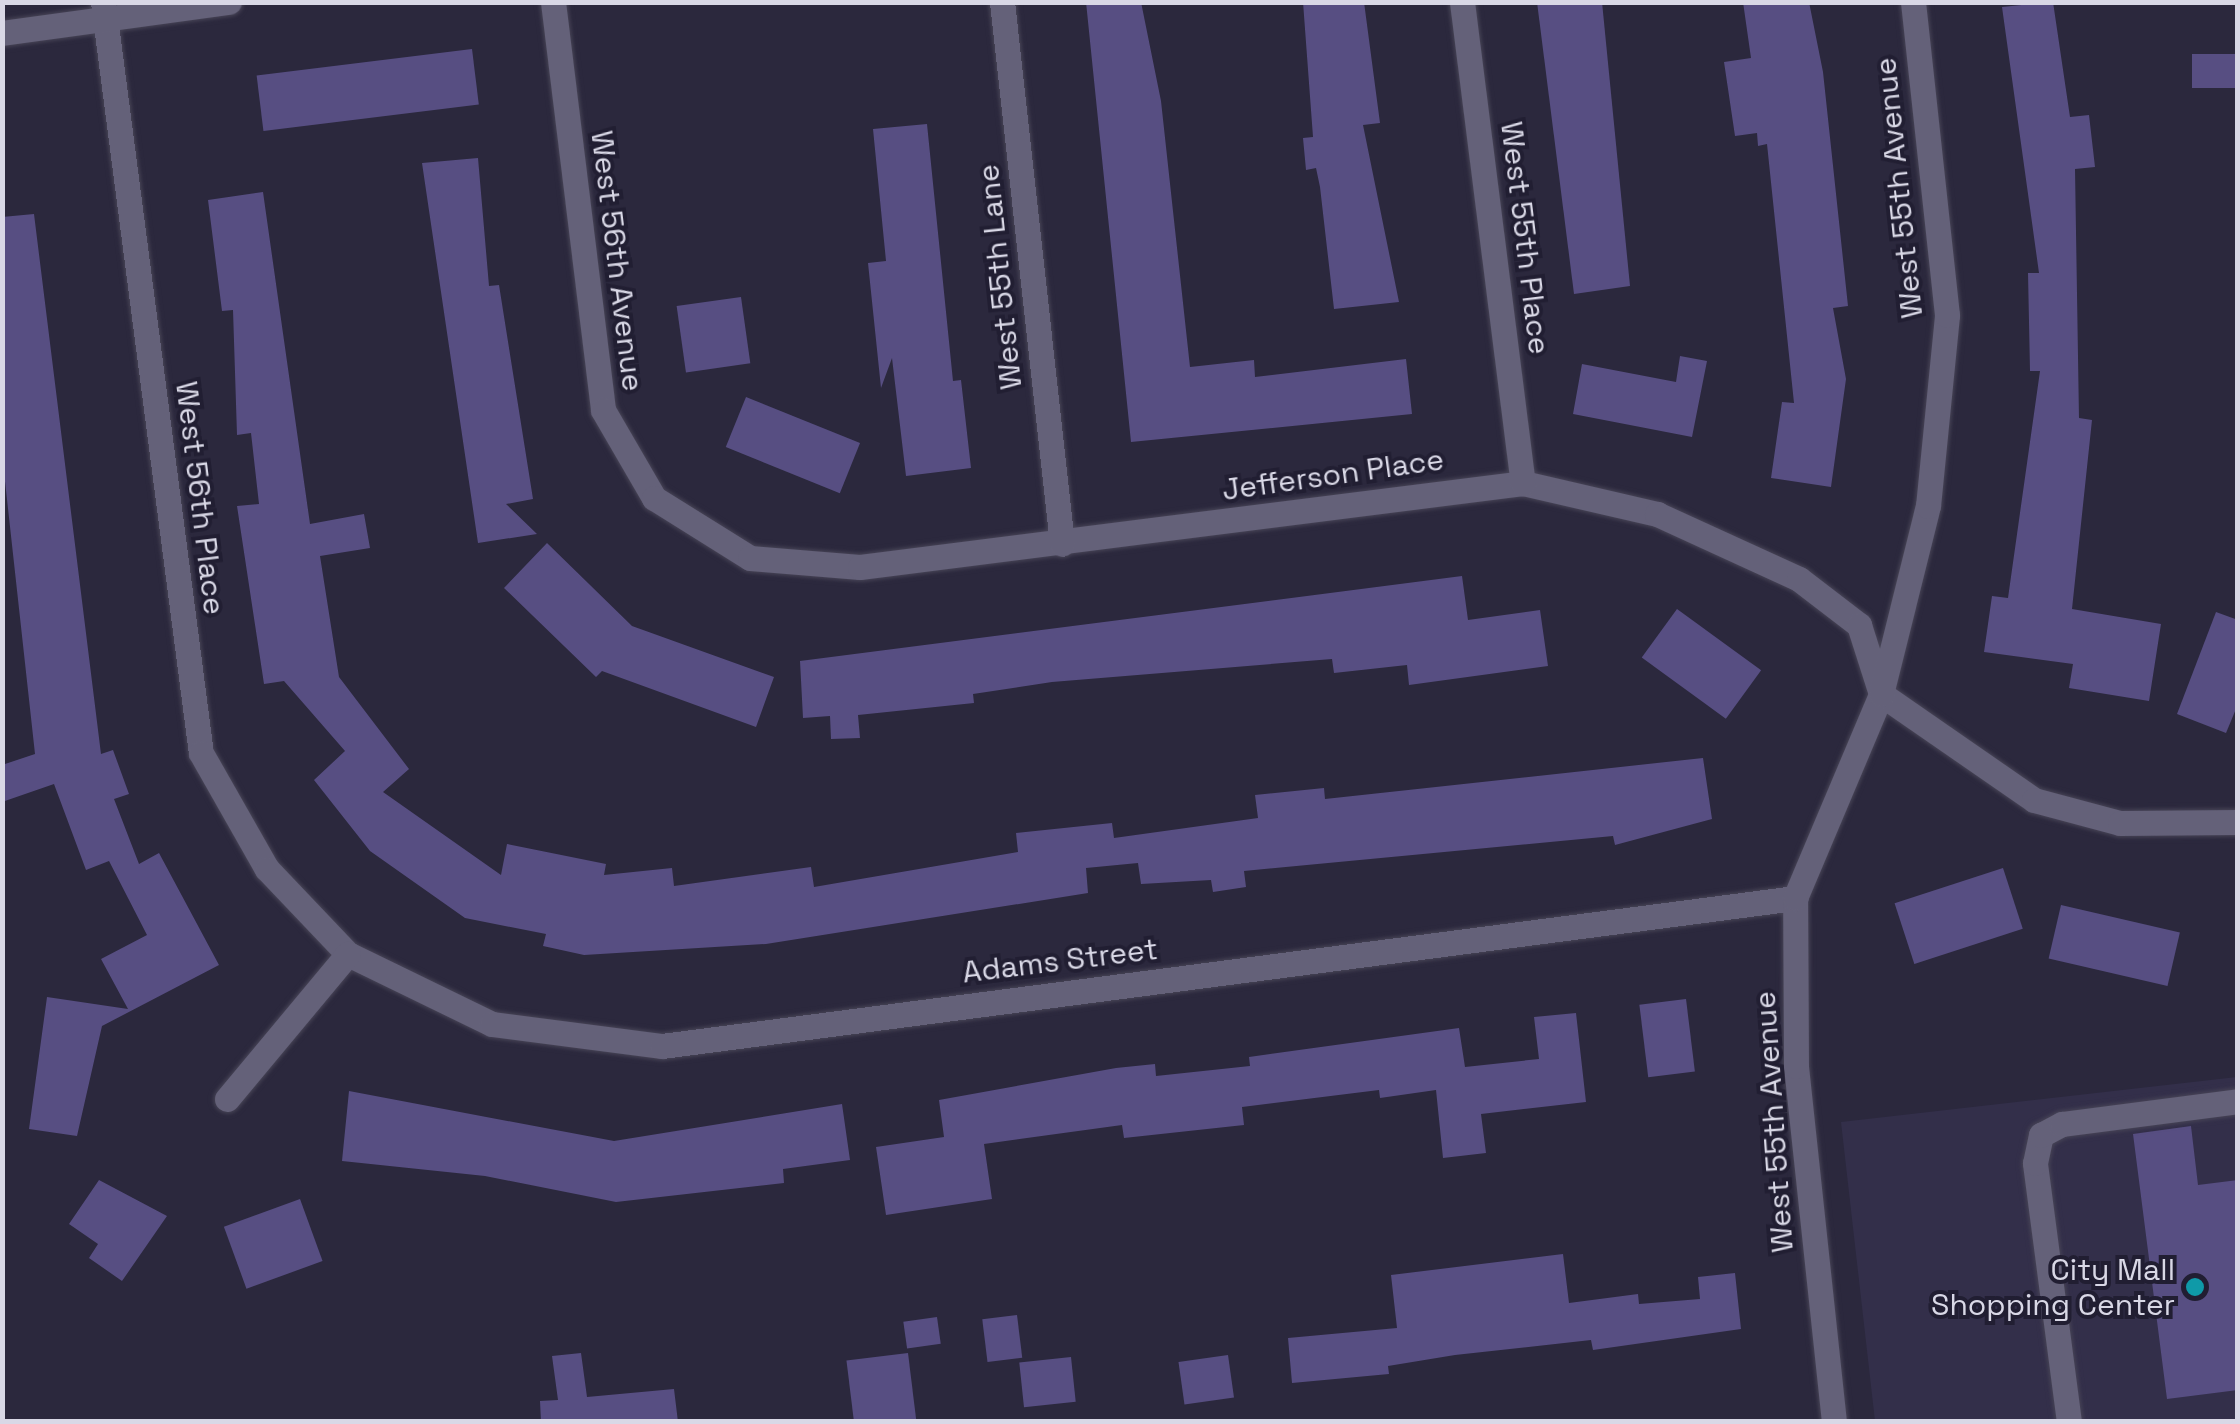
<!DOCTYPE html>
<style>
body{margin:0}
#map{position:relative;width:2240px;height:1424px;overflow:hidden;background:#2b283d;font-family:"Space Grotesk",sans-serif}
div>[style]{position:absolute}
.built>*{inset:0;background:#332f4a}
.building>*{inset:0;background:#574e82;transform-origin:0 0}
.roads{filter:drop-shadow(0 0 2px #474456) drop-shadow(0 0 2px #474456)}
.minor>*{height:25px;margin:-12.5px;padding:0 12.5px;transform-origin:12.5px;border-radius:12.5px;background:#646179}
.dots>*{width:28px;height:28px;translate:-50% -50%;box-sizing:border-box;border:5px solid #211e32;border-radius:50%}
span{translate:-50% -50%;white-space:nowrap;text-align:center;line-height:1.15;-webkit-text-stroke:8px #211e32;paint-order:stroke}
.street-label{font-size:30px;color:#d9d8e6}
.poi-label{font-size:30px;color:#d9d8e6}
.right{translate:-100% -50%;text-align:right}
.frame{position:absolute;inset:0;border:5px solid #d9d8e6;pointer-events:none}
</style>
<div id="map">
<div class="built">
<div style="clip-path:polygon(2237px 1077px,2237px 1421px,1875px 1421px,1841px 1122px)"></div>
</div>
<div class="building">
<div style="clip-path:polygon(1086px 2px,1141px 2px,1161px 101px,1190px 367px,1254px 360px,1255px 377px,1406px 359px,1412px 414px,1131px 442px)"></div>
<div style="clip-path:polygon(1303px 2px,1364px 2px,1380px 123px,1363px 125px,1399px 302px,1334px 309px,1320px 187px,1316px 168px,1306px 170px,1303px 138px,1313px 137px)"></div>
<div style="clip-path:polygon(1537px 2px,1602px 2px,1630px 286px,1574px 294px)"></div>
<div style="clip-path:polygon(1743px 2px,1809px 2px,1823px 72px,1848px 306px,1833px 308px,1846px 379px,1831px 487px,1771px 478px,1782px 402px,1794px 403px,1767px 144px,1758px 146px,1757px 133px,1735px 136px,1724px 62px,1751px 58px)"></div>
<div style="clip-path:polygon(2053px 2px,2070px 117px,2089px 115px,2095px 167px,2075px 169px,2079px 418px,2092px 420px,2072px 609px,2161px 624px,2149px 701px,2069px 688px,2073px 664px,1984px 652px,1992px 596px,2008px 598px,2040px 371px,2030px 371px,2028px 273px,2039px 273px,2002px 7px)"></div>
<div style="left:472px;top:49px;width:56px;height:217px;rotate:83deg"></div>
<div style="left:2238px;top:54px;width:34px;height:46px;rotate:90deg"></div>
<div style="clip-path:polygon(927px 124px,953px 381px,961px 380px,971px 468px,906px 476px,892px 358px,881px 388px,868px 263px,886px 261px,873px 129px)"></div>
<div style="clip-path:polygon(478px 158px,489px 286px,499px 285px,533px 499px,506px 504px,537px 534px,478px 543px,422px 163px)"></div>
<div style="clip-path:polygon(263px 192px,310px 524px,364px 514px,370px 548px,320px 556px,339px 677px,409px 769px,383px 792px,501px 875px,507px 844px,606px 864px,604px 875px,672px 868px,674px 886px,811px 867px,814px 887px,1018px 852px,1016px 833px,1112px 823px,1114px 838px,1258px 818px,1255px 795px,1324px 788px,1325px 799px,1703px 758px,1712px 819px,1615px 845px,1613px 836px,1244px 871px,1246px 887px,1213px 892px,1211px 880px,1141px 884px,1138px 863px,1086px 868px,1088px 893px,766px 944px,584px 955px,543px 946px,546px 934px,465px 918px,370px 851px,314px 780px,345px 751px,284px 681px,264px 684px,237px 506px,259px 504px,251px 433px,237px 435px,233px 310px,222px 311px,208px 200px)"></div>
<div style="clip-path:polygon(34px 214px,101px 754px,113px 750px,129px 794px,114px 799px,139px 864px,159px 853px,219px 965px,102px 1026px,77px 1136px,29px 1129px,47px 997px,128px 1009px,101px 959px,147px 935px,109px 861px,86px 870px,54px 784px,2px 802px,2px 765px,35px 754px,2px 454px,2px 217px)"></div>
<div style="left:741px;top:297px;width:67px;height:65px;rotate:82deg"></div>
<div style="clip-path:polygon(1680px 356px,1707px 361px,1692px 437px,1573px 414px,1582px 364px,1676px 382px)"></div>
<div style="left:746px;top:397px;width:123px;height:54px;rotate:22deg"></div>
<div style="clip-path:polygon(547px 543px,632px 626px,774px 677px,756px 727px,602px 671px,596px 677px,504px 588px)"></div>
<div style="clip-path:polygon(1462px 576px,1468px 620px,1540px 610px,1548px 666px,1409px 685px,1407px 665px,1334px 673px,1332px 659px,1052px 682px,973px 694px,974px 703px,858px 715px,860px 738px,831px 739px,830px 716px,803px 718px,800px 661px)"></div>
<div style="left:1677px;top:609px;width:104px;height:60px;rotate:36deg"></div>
<div style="clip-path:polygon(2216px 612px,2238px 620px,2238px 704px,2226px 733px,2177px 714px)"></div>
<div style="left:2003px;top:868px;width:64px;height:114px;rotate:72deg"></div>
<div style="left:2061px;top:905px;width:122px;height:55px;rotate:13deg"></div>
<div style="left:1686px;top:999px;width:73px;height:47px;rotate:83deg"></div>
<div style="clip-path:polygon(1576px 1013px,1586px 1102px,1481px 1114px,1486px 1153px,1443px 1158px,1436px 1090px,1380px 1098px,1379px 1090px,1242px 1107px,1244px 1125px,1124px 1138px,1122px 1125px,984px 1144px,992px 1199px,886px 1215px,876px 1147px,944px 1137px,939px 1100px,1116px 1068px,1155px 1064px,1156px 1076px,1250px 1066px,1249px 1057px,1459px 1028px,1465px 1067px,1539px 1059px,1534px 1017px)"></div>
<div style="clip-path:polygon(349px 1091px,614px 1141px,842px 1104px,850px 1160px,783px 1169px,784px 1183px,616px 1202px,485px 1176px,342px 1161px)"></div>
<div style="clip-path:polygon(2191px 1126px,2198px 1185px,2238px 1180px,2238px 1390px,2167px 1399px,2133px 1134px)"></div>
<div style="clip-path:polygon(99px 1180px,167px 1216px,122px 1281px,89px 1258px,98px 1244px,69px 1224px)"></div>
<div style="left:300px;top:1199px;width:66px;height:81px;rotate:70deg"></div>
<div style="clip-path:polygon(1563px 1254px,1569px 1303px,1638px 1294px,1639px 1304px,1700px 1299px,1698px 1277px,1735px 1273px,1741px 1329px,1593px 1350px,1591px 1340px,1455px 1355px,1388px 1366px,1389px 1374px,1292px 1383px,1288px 1338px,1397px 1328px,1391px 1275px)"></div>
<div style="left:1017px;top:1315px;width:43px;height:35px;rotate:83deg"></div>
<div style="left:937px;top:1317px;width:27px;height:34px;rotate:82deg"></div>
<div style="clip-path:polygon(581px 1353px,587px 1397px,674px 1389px,678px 1422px,541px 1422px,540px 1401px,558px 1400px,552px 1356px)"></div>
<div style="left:908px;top:1353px;width:70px;height:62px;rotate:83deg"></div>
<div style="left:1228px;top:1355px;width:43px;height:50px;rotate:82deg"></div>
<div style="left:1071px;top:1357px;width:45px;height:52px;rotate:84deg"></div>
</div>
<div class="roads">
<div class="minor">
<div style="left:103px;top:2px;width:757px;rotate:82.57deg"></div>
<div style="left:201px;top:753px;width:133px;rotate:60.4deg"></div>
<div style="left:267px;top:869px;width:117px;rotate:46.4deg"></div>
<div style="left:348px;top:954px;width:160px;rotate:25.9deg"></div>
<div style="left:492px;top:1024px;width:171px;rotate:7.4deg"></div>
<div style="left:662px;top:1046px;width:1143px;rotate:-7.44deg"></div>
<div style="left:553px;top:2px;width:411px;rotate:83deg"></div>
<div style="left:603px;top:410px;width:102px;rotate:59.9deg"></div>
<div style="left:654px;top:498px;width:113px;rotate:32deg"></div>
<div style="left:750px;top:558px;width:110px;rotate:4.7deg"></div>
<div style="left:860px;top:567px;width:668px;rotate:-7.22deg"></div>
<div style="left:1523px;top:483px;width:138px;rotate:13deg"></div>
<div style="left:1657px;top:514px;width:156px;rotate:24.6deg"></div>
<div style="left:1799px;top:579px;width:76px;rotate:37.5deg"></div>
<div style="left:1859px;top:625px;width:72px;rotate:72.3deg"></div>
<div style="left:1881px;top:694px;width:186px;rotate:34.7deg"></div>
<div style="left:2034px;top:800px;width:89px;rotate:15deg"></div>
<div style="left:2120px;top:823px;width:118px;rotate:-0.5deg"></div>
<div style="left:1002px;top:2px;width:545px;rotate:83.68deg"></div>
<div style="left:1462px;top:2px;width:485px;rotate:82.8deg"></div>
<div style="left:2px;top:33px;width:229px;rotate:-7.8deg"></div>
<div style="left:227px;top:1099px;width:189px;rotate:-50.2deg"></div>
<div style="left:1834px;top:1422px;width:358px;rotate:-96.1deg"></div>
<div style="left:1796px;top:1066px;width:168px;rotate:-90.3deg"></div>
<div style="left:1795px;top:898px;width:221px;rotate:-67.1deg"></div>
<div style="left:1881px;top:694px;width:194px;rotate:-76deg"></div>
<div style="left:1928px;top:506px;width:192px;rotate:-84.3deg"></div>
<div style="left:1947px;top:315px;width:315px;rotate:-96.2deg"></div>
<div style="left:2069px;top:1422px;width:261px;rotate:-97.5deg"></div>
<div style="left:2035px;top:1163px;width:29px;rotate:-78deg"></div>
<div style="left:2041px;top:1135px;width:24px;rotate:-28deg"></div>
<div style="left:2062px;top:1124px;width:177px;rotate:-7.4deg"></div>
</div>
</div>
<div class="dots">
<div style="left:2195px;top:1287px;background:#0f9aa8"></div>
</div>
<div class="street-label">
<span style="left:1899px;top:188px;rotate:-96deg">West 55th Avenue</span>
<span style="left:1525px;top:238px;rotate:83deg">West 55th Place</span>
<span style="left:617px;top:261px;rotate:83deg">West 56th Avenue</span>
<span style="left:1000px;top:277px;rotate:-96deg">West 55th Lane</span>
<span style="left:1333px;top:475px;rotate:-8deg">Jefferson Place</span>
<span style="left:200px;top:498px;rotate:83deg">West 56th Place</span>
<span style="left:1060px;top:961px;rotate:-7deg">Adams Street</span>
<span style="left:1774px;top:1122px;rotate:-94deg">West 55th Avenue</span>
</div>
<div class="poi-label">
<span class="right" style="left:2175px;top:1287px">City Mall<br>Shopping Center</span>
</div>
<div class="frame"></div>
</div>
